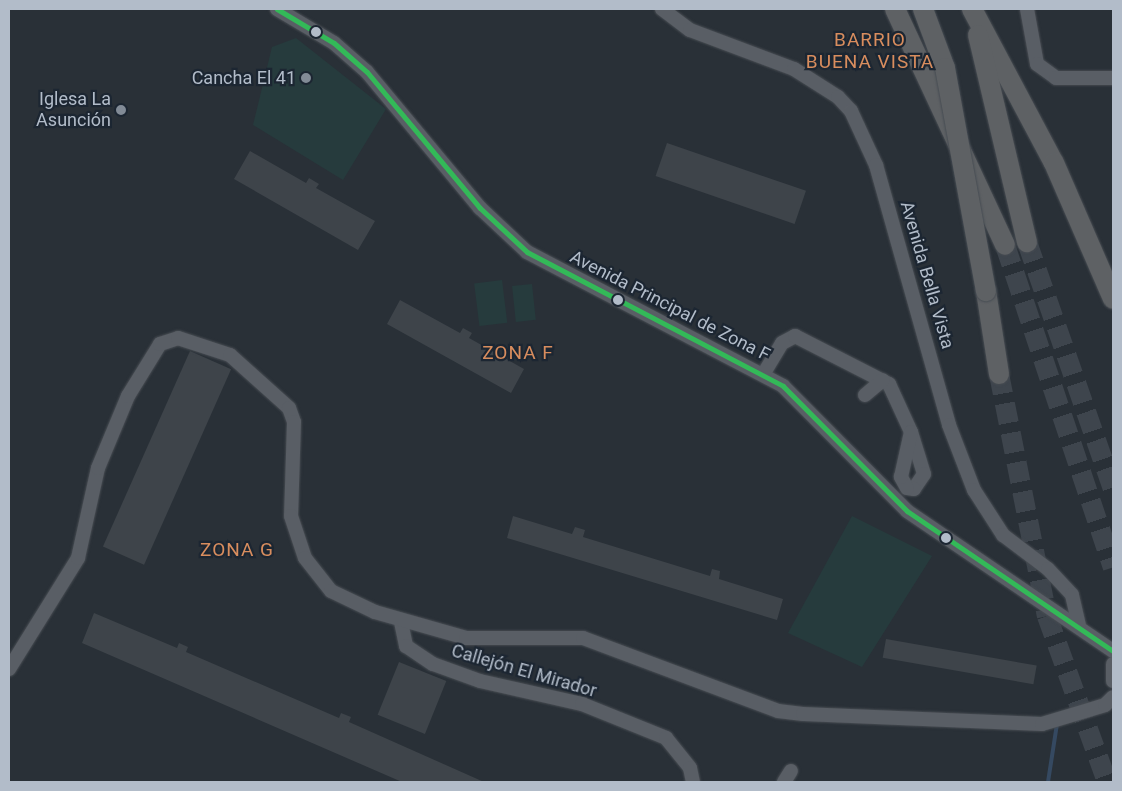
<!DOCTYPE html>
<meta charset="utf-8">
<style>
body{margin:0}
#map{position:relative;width:1122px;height:791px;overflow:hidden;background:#293037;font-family:Roboto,sans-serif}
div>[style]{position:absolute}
.green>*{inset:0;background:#263b3d;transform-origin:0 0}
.stream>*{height:4px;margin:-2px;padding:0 2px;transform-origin:2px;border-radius:2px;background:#354961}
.building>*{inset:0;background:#3e444a;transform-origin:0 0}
.highway-tunnel>*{height:20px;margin-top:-10px;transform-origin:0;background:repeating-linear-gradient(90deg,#3e454d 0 20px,transparent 0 30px)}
.roads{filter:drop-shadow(0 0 1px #474c52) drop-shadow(0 0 1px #474c52)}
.minor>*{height:14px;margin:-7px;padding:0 7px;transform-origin:7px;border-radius:7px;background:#595e65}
.highway>*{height:20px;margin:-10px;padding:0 10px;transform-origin:10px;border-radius:10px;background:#5e6164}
.bridges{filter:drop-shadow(0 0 1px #464c53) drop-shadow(0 0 1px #464c53)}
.highway-bridge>*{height:20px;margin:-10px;padding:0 10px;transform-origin:10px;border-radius:10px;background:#5e6164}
.bus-1>*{height:5px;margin:-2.5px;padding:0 2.5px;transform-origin:2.5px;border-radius:2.5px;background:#33b958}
.dots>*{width:14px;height:14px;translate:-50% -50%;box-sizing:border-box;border:2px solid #1c2632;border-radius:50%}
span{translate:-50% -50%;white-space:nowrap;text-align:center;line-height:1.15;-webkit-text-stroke:4.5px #1c2632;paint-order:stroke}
.poi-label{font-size:18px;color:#b2bcc9}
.right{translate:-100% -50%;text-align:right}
.street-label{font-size:18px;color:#b2bcc9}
.neighbourhood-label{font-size:19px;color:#d88d5e;letter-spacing:1px}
.frame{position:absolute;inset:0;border:10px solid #b2bcc9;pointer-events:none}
</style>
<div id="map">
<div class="green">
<div style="clip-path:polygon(296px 38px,386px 109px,343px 180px,253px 125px,272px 47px)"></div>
<div style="left:502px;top:280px;width:43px;height:28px;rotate:83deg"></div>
<div style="left:532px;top:284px;width:36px;height:20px;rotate:84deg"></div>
<div style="clip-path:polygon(852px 516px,932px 556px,862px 667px,788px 633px)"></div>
</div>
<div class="stream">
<div style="left:1048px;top:782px;width:59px;rotate:-81.2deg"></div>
</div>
<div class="building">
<div style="left:667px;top:143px;width:147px;height:35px;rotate:19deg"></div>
<div style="clip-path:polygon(250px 151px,306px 183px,309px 178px,319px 184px,316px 188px,375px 221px,358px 250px,234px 179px)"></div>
<div style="clip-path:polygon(400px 300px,460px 333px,463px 328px,472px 333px,469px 338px,524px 369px,511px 393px,387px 324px)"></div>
<div style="left:190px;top:351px;width:45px;height:214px;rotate:24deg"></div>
<div style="clip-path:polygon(513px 516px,572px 534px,575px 527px,585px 530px,583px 537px,710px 576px,712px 569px,720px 571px,719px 579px,783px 599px,777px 620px,507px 538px)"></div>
<div style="clip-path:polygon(94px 613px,177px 648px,179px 643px,188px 647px,186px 652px,339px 718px,341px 713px,351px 717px,349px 722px,484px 782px,402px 782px,82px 643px)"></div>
<div style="left:886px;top:639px;width:153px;height:19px;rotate:10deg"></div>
<div style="left:399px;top:662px;width:51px;height:57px;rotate:22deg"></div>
</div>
<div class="highway-tunnel">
<div style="left:1027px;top:242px;width:262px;rotate:70.8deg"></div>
<div style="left:1005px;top:245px;width:340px;rotate:71.5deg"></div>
<div style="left:999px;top:374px;width:247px;rotate:78.8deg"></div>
<div style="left:1047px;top:616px;width:177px;rotate:70.1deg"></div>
</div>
<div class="roads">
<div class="minor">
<div style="left:277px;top:9px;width:66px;rotate:30.8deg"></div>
<div style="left:334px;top:43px;width:44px;rotate:41.3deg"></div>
<div style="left:367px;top:72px;width:177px;rotate:50.3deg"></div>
<div style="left:480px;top:208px;width:64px;rotate:43.1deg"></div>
<div style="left:527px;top:252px;width:289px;rotate:27.6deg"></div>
<div style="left:783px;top:386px;width:176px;rotate:45.2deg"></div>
<div style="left:907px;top:511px;width:249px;rotate:34.2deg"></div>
<div style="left:662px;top:9px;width:35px;rotate:37deg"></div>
<div style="left:690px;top:30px;width:111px;rotate:20.6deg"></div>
<div style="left:794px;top:69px;width:52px;rotate:32.5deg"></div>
<div style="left:838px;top:97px;width:19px;rotate:47deg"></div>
<div style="left:851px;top:111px;width:60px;rotate:65.2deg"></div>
<div style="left:876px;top:165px;width:270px;rotate:74.3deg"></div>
<div style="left:949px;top:425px;width:70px;rotate:69deg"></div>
<div style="left:974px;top:490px;width:54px;rotate:57.2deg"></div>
<div style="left:1003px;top:535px;width:56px;rotate:37.1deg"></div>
<div style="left:1048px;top:569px;width:35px;rotate:47deg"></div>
<div style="left:1072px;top:595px;width:31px;rotate:77deg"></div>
<div style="left:1027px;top:9px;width:56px;rotate:79.7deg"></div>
<div style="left:1037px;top:64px;width:24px;rotate:36deg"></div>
<div style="left:1056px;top:78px;width:57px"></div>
<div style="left:764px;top:373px;width:35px;rotate:-59deg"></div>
<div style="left:782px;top:343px;width:15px;rotate:-28deg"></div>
<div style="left:795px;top:336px;width:106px;rotate:27.1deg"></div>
<div style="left:889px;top:384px;width:53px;rotate:65.4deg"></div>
<div style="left:911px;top:432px;width:44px;rotate:72.8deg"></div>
<div style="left:924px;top:474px;width:18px;rotate:124deg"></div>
<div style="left:914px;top:489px;width:7px;rotate:-172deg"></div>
<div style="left:907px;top:488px;width:13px;rotate:-119deg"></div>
<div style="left:901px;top:477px;width:46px;rotate:-77.5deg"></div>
<div style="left:865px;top:395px;width:23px;rotate:-40deg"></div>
<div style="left:401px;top:622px;width:25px;rotate:78deg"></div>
<div style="left:406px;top:646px;width:32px;rotate:34deg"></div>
<div style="left:433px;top:664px;width:50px;rotate:19.9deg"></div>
<div style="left:480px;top:681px;width:105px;rotate:12.7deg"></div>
<div style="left:582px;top:704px;width:91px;rotate:22deg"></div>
<div style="left:666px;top:738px;width:38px;rotate:51deg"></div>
<div style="left:690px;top:768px;width:14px;rotate:78deg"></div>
<div style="left:1113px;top:664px;width:17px;rotate:90deg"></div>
<div style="left:9px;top:669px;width:131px;rotate:-58.1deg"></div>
<div style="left:78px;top:558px;width:92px;rotate:-77.5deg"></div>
<div style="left:98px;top:468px;width:78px;rotate:-67.4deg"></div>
<div style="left:128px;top:396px;width:61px;rotate:-58.4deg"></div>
<div style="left:160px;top:344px;width:19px;rotate:-18deg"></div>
<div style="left:178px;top:338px;width:55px;rotate:18.1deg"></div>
<div style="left:230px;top:355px;width:79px;rotate:41.9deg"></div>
<div style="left:289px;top:408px;width:15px;rotate:70deg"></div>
<div style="left:294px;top:422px;width:94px;rotate:91.8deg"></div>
<div style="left:291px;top:516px;width:44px;rotate:71.6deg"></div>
<div style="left:305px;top:558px;width:42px;rotate:51.8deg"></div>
<div style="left:331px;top:591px;width:49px;rotate:25.5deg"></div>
<div style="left:375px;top:612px;width:95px;rotate:15.9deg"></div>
<div style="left:466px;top:638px;width:117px"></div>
<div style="left:583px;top:638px;width:208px;rotate:20.5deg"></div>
<div style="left:778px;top:711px;width:25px;rotate:7deg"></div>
<div style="left:803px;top:714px;width:239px;rotate:2.4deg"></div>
<div style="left:1042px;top:724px;width:66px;rotate:-16.8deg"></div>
<div style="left:1105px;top:705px;width:11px;rotate:-45deg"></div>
<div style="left:784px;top:782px;width:13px;rotate:-58deg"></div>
</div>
<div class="highway">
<div style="left:895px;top:9px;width:260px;rotate:65deg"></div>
<div style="left:972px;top:9px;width:174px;rotate:62deg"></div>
<div style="left:1054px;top:163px;width:148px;rotate:66.5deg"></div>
<div style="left:978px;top:35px;width:213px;rotate:76.7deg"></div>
<div style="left:986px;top:291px;width:84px;rotate:81.1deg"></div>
</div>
</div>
<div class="bridges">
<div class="highway-bridge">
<div style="left:923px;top:9px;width:63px;rotate:69.6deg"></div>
<div style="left:945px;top:68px;width:227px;rotate:79.6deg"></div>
</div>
</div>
<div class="bus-1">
<div style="left:277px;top:9px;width:66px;rotate:30.8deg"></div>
<div style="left:334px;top:43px;width:44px;rotate:41.3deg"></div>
<div style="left:367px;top:72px;width:177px;rotate:50.3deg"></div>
<div style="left:480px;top:208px;width:64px;rotate:43.1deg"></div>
<div style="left:527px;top:252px;width:289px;rotate:27.6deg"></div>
<div style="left:783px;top:386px;width:176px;rotate:45.2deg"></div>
<div style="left:907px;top:511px;width:249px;rotate:34.2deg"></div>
</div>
<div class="dots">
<div style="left:316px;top:32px;background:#b2bcc9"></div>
<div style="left:306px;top:78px;background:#828b96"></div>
<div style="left:121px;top:110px;background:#828b96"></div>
<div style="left:618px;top:300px;background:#b2bcc9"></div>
<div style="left:946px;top:538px;background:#b2bcc9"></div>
</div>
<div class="poi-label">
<span class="right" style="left:296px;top:78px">Cancha El 41</span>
<span class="right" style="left:111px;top:110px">Iglesa La<br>Asunción</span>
</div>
<div class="street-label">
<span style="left:927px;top:275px;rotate:74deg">Avenida Bella Vista</span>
<span style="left:670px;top:306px;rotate:27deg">Avenida Principal de Zona F</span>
<span style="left:524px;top:671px;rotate:16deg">Callejón El Mirador</span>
</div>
<div class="neighbourhood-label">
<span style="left:870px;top:51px">BARRIO<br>BUENA VISTA</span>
<span style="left:518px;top:353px">ZONA F</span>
<span style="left:237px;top:550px">ZONA G</span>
</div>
<div class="frame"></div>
</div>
